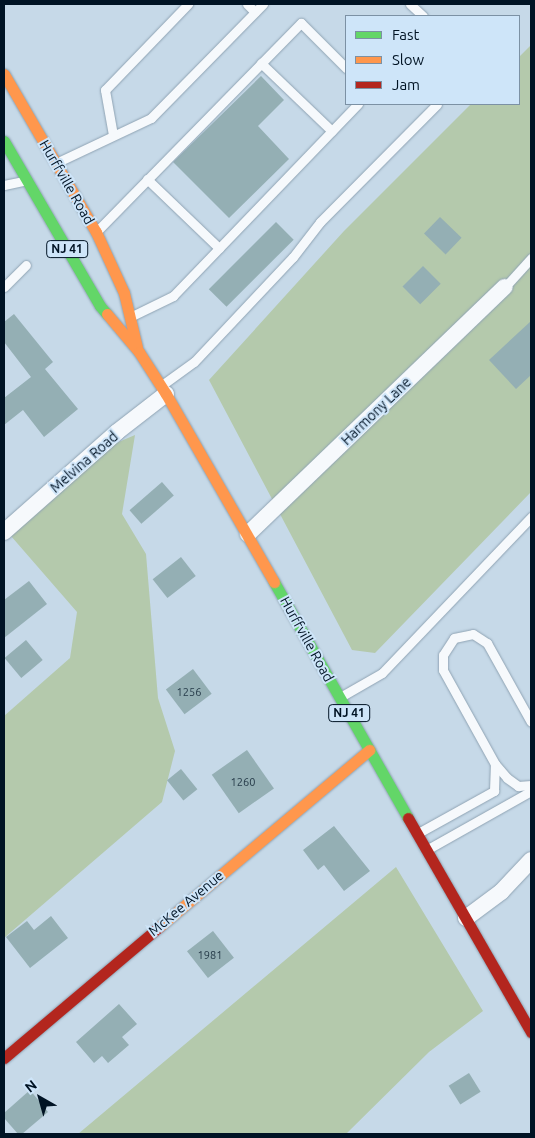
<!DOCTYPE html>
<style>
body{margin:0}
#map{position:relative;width:535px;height:1138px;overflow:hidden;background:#c6d9e8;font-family:Ubuntu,sans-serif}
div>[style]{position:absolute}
.green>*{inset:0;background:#b4c9ac}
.building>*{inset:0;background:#94afb4;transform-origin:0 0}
.roads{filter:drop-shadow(0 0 1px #8fa3b3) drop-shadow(0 0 1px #8fa3b3)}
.lane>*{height:9px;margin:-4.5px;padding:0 4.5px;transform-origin:4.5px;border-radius:4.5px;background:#f6f9fc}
.street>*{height:16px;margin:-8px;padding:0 8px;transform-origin:8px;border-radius:8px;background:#f6f9fc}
.fast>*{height:11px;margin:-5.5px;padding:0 5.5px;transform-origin:5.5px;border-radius:5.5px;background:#63d668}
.slow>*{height:11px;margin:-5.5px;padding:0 5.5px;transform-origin:5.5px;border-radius:5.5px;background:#ff974d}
.jam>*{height:11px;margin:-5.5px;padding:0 5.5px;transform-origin:5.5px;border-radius:5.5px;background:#b3261e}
span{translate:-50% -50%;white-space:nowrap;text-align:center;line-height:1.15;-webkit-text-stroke:4px #cee5f9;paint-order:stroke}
.number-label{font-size:11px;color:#253a48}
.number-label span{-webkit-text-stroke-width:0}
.shield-label span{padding:1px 4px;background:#cee5f9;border:1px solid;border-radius:4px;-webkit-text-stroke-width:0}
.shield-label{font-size:12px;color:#001324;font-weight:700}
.street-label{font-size:14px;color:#001324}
.frame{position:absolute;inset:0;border:5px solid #001324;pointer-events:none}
.legend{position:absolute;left:345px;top:15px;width:175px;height:90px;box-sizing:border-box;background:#cee5f9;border:1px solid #7c91a4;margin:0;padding:6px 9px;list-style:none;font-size:15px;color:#001324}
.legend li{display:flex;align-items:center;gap:10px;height:25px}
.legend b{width:25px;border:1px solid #7c91a4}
.north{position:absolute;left:15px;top:1073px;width:50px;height:50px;-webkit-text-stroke:4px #cee5f9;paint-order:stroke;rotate:322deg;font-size:14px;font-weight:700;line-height:20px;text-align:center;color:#001324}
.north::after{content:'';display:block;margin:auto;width:18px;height:22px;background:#001324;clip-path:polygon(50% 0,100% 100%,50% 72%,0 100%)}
</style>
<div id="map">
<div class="green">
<div style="clip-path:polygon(531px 45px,531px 492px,375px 653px,352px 650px,209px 380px,344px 231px,471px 104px,519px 104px,519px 57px)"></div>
<div style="clip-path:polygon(135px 435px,122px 514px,146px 554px,158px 698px,175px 751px,162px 802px,4px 938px,4px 716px,70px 658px,77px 612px,4px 528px,88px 455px)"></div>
<div style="clip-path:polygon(396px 867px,483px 1011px,429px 1052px,346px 1134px,78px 1134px)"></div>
</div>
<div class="building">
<div style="clip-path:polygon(261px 76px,284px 100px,258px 126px,289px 159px,229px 218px,173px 162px)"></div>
<div style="left:440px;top:217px;width:30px;height:23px;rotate:44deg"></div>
<div style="left:276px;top:222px;width:25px;height:95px;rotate:45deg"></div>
<div style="left:423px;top:266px;width:25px;height:29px;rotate:45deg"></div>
<div style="clip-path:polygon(14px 314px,53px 362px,45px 369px,78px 409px,44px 437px,23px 410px,4px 425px,4px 398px,31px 377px,4px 342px,4px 322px)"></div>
<div style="clip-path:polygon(531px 321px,531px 375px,516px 389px,489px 360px)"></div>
<div style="left:162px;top:482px;width:18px;height:43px;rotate:49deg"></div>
<div style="left:181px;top:557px;width:24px;height:36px;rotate:52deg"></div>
<div style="clip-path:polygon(29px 581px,47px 604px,4px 638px,4px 600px)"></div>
<div style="left:26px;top:640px;width:26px;height:28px;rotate:50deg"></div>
<div style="left:193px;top:669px;width:31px;height:34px;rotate:53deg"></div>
<div style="left:247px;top:750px;width:47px;height:43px;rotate:55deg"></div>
<div style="left:181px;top:769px;width:26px;height:18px;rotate:51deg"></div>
<div style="clip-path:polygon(334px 826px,370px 871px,344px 891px,324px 865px,318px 870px,303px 850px)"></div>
<div style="clip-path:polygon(51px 916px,68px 938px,30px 968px,6px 937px,27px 921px,34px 930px)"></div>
<div style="left:213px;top:931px;width:34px;height:33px;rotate:52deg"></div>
<div style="clip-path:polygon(119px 1004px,137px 1024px,122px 1037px,129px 1045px,108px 1063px,102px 1056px,94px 1063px,76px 1042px)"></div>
<div style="left:469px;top:1073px;width:22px;height:24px;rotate:58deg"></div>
<div style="clip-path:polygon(30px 1090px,48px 1112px,22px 1134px,18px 1134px,4px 1118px,4px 1113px)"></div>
</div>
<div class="roads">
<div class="lane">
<div style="left:247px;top:4px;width:11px;rotate:45deg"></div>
<div style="left:410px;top:4px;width:18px;rotate:43deg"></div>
<div style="left:261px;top:63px;width:98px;rotate:43.8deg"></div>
<div style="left:113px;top:135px;width:46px;rotate:-100.1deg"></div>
<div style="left:105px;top:90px;width:120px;rotate:-46deg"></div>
<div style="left:58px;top:162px;width:103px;rotate:-25.3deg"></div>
<div style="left:151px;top:118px;width:160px;rotate:-45.5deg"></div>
<div style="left:147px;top:179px;width:100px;rotate:43.8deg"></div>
<div style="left:4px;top:185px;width:19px;rotate:-12deg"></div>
<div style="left:98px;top:230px;width:290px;rotate:-45.6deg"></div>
<div style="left:301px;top:23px;width:64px;rotate:45deg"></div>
<div style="left:4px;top:287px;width:31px;rotate:-45deg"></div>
<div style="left:505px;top:287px;width:39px;rotate:-48deg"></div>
<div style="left:132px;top:316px;width:46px;rotate:-26deg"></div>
<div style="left:173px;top:296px;width:267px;rotate:-46.1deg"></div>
<div style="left:162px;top:385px;width:39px;rotate:-36deg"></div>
<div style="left:194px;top:362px;width:144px;rotate:-46.7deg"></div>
<div style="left:293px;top:257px;width:44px;rotate:-52.4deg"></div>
<div style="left:320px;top:222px;width:166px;rotate:-45.2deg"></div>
<div style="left:342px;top:696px;width:46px;rotate:-29.9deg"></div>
<div style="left:382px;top:673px;width:216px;rotate:-46.3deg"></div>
<div style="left:495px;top:764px;width:18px;rotate:49deg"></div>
<div style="left:507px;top:778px;width:14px;rotate:36deg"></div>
<div style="left:518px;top:786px;width:13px;rotate:-4deg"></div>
<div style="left:420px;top:832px;width:85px;rotate:-29deg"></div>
<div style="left:494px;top:791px;width:27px;rotate:-88deg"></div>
<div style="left:495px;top:764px;width:107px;rotate:-119deg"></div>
<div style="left:443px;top:670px;width:15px;rotate:-90deg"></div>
<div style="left:443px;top:655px;width:20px;rotate:-57deg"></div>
<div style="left:454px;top:638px;width:19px;rotate:-12deg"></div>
<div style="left:473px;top:634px;width:17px;rotate:33deg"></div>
<div style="left:487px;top:643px;width:90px;rotate:60.9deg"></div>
<div style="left:428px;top:849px;width:118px;rotate:-29.4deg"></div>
</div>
<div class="street">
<div style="left:4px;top:532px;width:151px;rotate:-41.5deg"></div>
<div style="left:117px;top:432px;width:62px;rotate:-37.8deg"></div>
<div style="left:248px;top:534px;width:356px;rotate:-43.9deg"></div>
<div style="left:466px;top:918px;width:44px;rotate:-36.6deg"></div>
<div style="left:501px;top:892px;width:44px;rotate:-46.8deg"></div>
</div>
<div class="fast">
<div style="left:4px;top:141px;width:191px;rotate:59.8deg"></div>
<div style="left:100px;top:306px;width:11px;rotate:49deg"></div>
<div style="left:274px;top:582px;width:271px;rotate:60.4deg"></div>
</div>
<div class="slow">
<div style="left:4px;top:74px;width:183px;rotate:59.8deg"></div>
<div style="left:96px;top:232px;width:67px;rotate:65.3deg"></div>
<div style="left:124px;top:293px;width:56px;rotate:76.5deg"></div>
<div style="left:107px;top:314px;width:50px;rotate:49.9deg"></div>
<div style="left:139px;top:352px;width:50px;rotate:57.3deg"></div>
<div style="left:166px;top:394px;width:217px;rotate:60.1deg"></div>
<div style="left:159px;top:927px;width:275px;rotate:-40.1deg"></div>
</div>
<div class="jam">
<div style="left:408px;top:818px;width:247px;rotate:60.1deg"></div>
<div style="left:4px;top:1058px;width:203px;rotate:-40.2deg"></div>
</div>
</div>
<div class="number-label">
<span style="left:189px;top:692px">1256</span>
<span style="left:243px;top:782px">1260</span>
<span style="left:210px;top:955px">1981</span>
</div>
<div class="shield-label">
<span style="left:67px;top:249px">NJ 41</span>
<span style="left:349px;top:713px">NJ 41</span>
</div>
<div class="street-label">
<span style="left:67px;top:182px;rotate:60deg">Hurffville Road</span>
<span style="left:376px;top:411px;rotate:-44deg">Harmony Lane</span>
<span style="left:84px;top:462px;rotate:-41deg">Melvina Road</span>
<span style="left:307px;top:639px;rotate:61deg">Hurffville Road</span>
<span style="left:186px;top:903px;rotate:-40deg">McKee Avenue</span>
</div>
<div class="frame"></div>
<ul class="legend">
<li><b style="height:6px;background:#63d668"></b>Fast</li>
<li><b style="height:6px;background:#ff974d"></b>Slow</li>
<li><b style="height:6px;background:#b3261e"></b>Jam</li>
</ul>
<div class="north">N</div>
</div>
